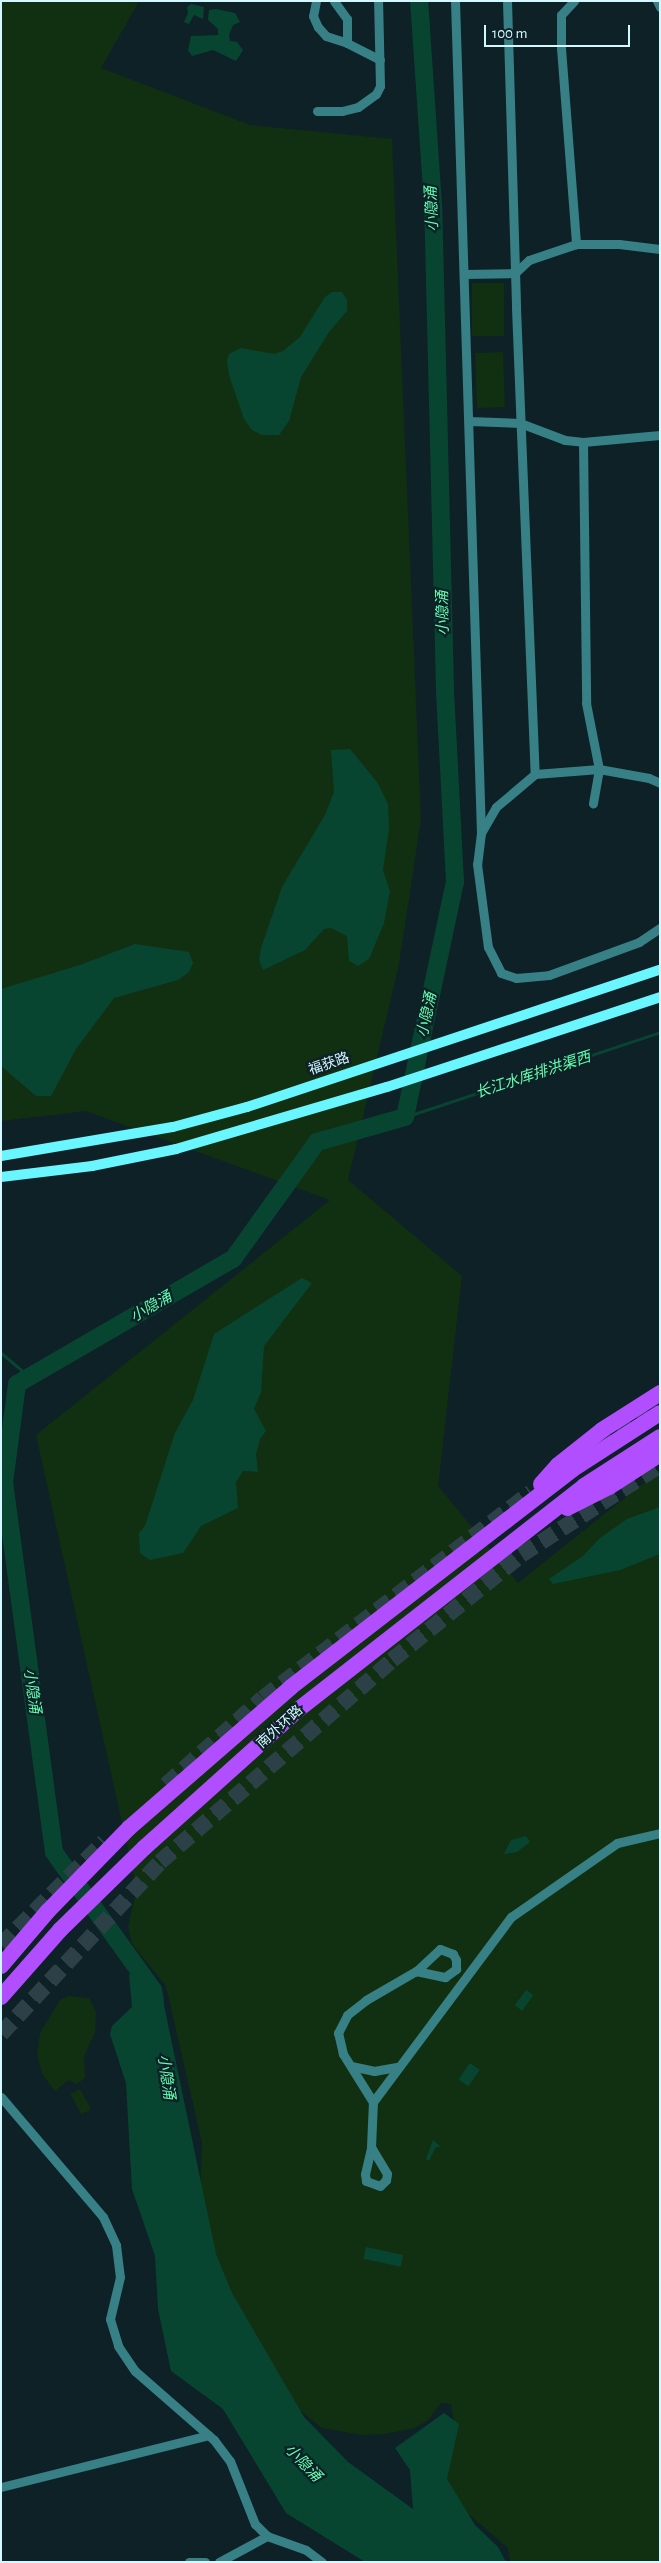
<!DOCTYPE html>
<meta charset="utf-8">
<style>
body{margin:0}
#map{position:relative;width:661px;height:2563px;overflow:hidden;background:#0e2126;font-family:"Alegreya Sans","Noto Sans SC",sans-serif}
div>[style]{position:absolute}
.green>*{inset:0;background:#113011;transform-origin:0 0}
.water>*{inset:0;background:#084531;transform-origin:0 0}
.stream>*{height:3px;margin:-1.5px;padding:0 1.5px;transform-origin:1.5px;border-radius:1.5px;background:#084531}
.river>*{height:18px;margin:-9px;padding:0 9px;transform-origin:9px;border-radius:9px;background:#084531}
.highway-tunnel>*{height:16px;margin-top:-8px;transform-origin:0;background:repeating-linear-gradient(90deg,#2c4147 0 16px,transparent 0 24px)}
.street>*{height:9px;margin:-4.5px;padding:0 4.5px;transform-origin:4.5px;border-radius:4.5px;background:#378086}
.secondary>*{height:10px;margin:-5px;padding:0 5px;transform-origin:5px;border-radius:5px;background:#6af6ff}
.highway>*{height:16px;margin:-8px;padding:0 8px;transform-origin:8px;border-radius:8px;background:#b14eff}
span{translate:-50% -50%;white-space:nowrap;text-align:center;line-height:1.15;-webkit-text-stroke:4.5px #0e2126;paint-order:stroke}
.street-label{font-size:14px;color:#d3f8ff}
.water-label{font-size:15px;color:#61ffb0;font-style:italic}
.frame{position:absolute;inset:0;border:2px solid #d3f8ff;pointer-events:none}
.scale{position:absolute;left:484px;top:25px;width:146px;height:22px;box-sizing:border-box;border:2px solid #d3f8ff;border-top:0;padding-left:6px;font-size:15px;line-height:18px;white-space:nowrap;color:#d3f8ff;-webkit-text-stroke:4px #0e2126;paint-order:stroke}
</style>
<div id="map">
<div class="green">
<div style="clip-path:polygon(1px 1px,139px 1px,101px 68px,250px 125px,392px 139px,421px 819px,399px 964px,348px 1180px,462px 1276px,438px 1486px,518px 1583px,660px 1470px,660px 2562px,510px 2562px,508px 2548px,455px 2502px,437px 2480px,455px 2431px,451px 2404px,441px 2403px,428px 2420px,415px 2428px,384px 2434px,362px 2435px,322px 2428px,284px 2397px,214px 2296px,200px 2204px,202px 2143px,166px 1986px,132px 1944px,128px 1926px,137px 1890px,36px 1435px,330px 1200px,86px 1111px,1px 1121px)"></div>
<div style="left:504px;top:283px;width:53px;height:32px;rotate:90deg"></div>
<div style="left:503px;top:352px;width:55px;height:28px;rotate:88deg"></div>
<div style="clip-path:polygon(68px 1996px,89px 1998px,96px 2012px,95px 2032px,84px 2057px,85px 2078px,77px 2084px,69px 2080px,55px 2091px,43px 2075px,37px 2056px,40px 2033px,60px 2000px)"></div>
<div style="left:80px;top:2089px;width:23px;height:11px;rotate:61deg"></div>
</div>
<div class="water">
<div style="clip-path:polygon(191px 4px,204px 7px,203px 19px,194px 15px,189px 24px,184px 22px,188px 13px,187px 7px)"></div>
<div style="clip-path:polygon(216px 9px,235px 13px,240px 22px,233px 25px,229px 35px,230px 41px,237px 42px,243px 50px,236px 61px,213px 50px,192px 56px,188px 50px,191px 36px,218px 35px,218px 29px,208px 20px,209px 10px)"></div>
<div style="clip-path:polygon(332px 292px,342px 292px,347px 300px,347px 311px,329px 332px,301px 377px,289px 421px,279px 435px,262px 435px,252px 430px,244px 419px,229px 375px,227px 361px,229px 354px,241px 348px,274px 354px,283px 351px,300px 337px,325px 297px)"></div>
<div style="clip-path:polygon(350px 749px,377px 782px,388px 804px,389px 829px,383px 870px,390px 891px,384px 923px,369px 959px,358px 966px,349px 961px,347px 936px,331px 928px,324px 929px,305px 950px,263px 970px,259px 960px,261px 948px,282px 887px,325px 815px,334px 792px,331px 750px)"></div>
<div style="clip-path:polygon(135px 944px,189px 952px,193px 963px,189px 972px,178px 980px,114px 998px,76px 1049px,51px 1096px,36px 1096px,1px 1066px,1px 989px,80px 965px)"></div>
<div style="clip-path:polygon(302px 1278px,312px 1283px,264px 1346px,261px 1392px,254px 1409px,266px 1431px,260px 1439px,256px 1454px,258px 1472px,243px 1471px,236px 1482px,238px 1508px,201px 1526px,183px 1553px,150px 1560px,140px 1553px,139px 1533px,145px 1526px,175px 1433px,193px 1400px,214px 1334px)"></div>
<div style="clip-path:polygon(660px 1507px,660px 1554px,620px 1570px,553px 1584px,549px 1579px,583px 1556px,600px 1538px,627px 1519px)"></div>
<div style="clip-path:polygon(526px 1836px,530px 1842px,517px 1852px,504px 1854px,511px 1840px)"></div>
<div style="clip-path:polygon(129px 1974px,160px 1986px,216px 2254px,232px 2293px,304px 2417px,348px 2462px,413px 2509px,410px 2470px,395px 2448px,444px 2413px,459px 2424px,447px 2479px,475px 2525px,498px 2547px,506px 2562px,365px 2562px,286px 2513px,223px 2409px,171px 2371px,158px 2309px,155px 2256px,132px 2189px,126px 2083px,110px 2034px,112px 2026px,132px 2007px)"></div>
<div style="left:526px;top:1990px;width:9px;height:19px;rotate:36deg"></div>
<div style="left:470px;top:2063px;width:12px;height:20px;rotate:35deg"></div>
<div style="clip-path:polygon(433px 2140px,440px 2146px,435px 2148px,429px 2161px,426px 2159px)"></div>
<div style="left:366px;top:2247px;width:38px;height:12px;rotate:12deg"></div>
</div>
<div class="stream">
<div style="left:405px;top:1117px;width:269px;rotate:-18.4deg"></div>
<div style="left:1px;top:1353px;width:35px;rotate:40deg"></div>
</div>
<div class="river">
<div style="left:155px;top:2002px;width:12px;rotate:-99deg"></div>
<div style="left:153px;top:1990px;width:170px;rotate:-125.7deg"></div>
<div style="left:54px;top:1852px;width:372px;rotate:-97.7deg"></div>
<div style="left:4px;top:1483px;width:100px;rotate:-82.5deg"></div>
<div style="left:17px;top:1384px;width:250px;rotate:-30.1deg"></div>
<div style="left:233px;top:1259px;width:144px;rotate:-54.3deg"></div>
<div style="left:317px;top:1142px;width:91px;rotate:-15.9deg"></div>
<div style="left:405px;top:1117px;width:240px;rotate:-78deg"></div>
<div style="left:455px;top:882px;width:193px;rotate:-93deg"></div>
<div style="left:445px;top:689px;width:484px;rotate:-91.4deg"></div>
<div style="left:433px;top:205px;width:204px;rotate:-93.9deg"></div>
</div>
<div class="highway-tunnel">
<div style="left:598px;top:1445px;width:60px;rotate:-35.5deg"></div>
<div style="left:166px;top:1785px;width:130px;rotate:-41.9deg"></div>
<div style="left:263px;top:1698px;width:338px;rotate:-37.5deg"></div>
<div style="left:1px;top:1945px;width:146px;rotate:-45deg"></div>
<div style="left:1px;top:2034px;width:234px;rotate:-47.2deg"></div>
<div style="left:160px;top:1862px;width:308px;rotate:-41deg"></div>
<div style="left:392px;top:1660px;width:166px;rotate:-39.1deg"></div>
<div style="left:521px;top:1555px;width:166px;rotate:-32.9deg"></div>
</div>
<div class="street">
<div style="left:316px;top:1px;width:15px;rotate:101deg"></div>
<div style="left:313px;top:16px;width:12px;rotate:66deg"></div>
<div style="left:318px;top:27px;width:12px;rotate:48deg"></div>
<div style="left:326px;top:36px;width:22px;rotate:18deg"></div>
<div style="left:334px;top:1px;width:22px;rotate:54deg"></div>
<div style="left:347px;top:19px;width:24px;rotate:90deg"></div>
<div style="left:347px;top:43px;width:37px;rotate:27deg"></div>
<div style="left:455px;top:1px;width:832px;rotate:88.21deg"></div>
<div style="left:507px;top:1px;width:307px;rotate:88.3deg"></div>
<div style="left:516px;top:308px;width:466px;rotate:87.7deg"></div>
<div style="left:574px;top:1px;width:19px;rotate:133deg"></div>
<div style="left:561px;top:15px;width:33px;rotate:90deg"></div>
<div style="left:561px;top:48px;width:197px;rotate:85.6deg"></div>
<div style="left:657px;top:1px;width:7px;rotate:63deg"></div>
<div style="left:317px;top:111px;width:25px"></div>
<div style="left:342px;top:111px;width:16px;rotate:-14deg"></div>
<div style="left:358px;top:107px;width:22px;rotate:-36deg"></div>
<div style="left:376px;top:94px;width:9px;rotate:-63deg"></div>
<div style="left:380px;top:86px;width:85px;rotate:-91.3deg"></div>
<div style="left:464px;top:274px;width:51px;rotate:-1.1deg"></div>
<div style="left:515px;top:273px;width:19px;rotate:-43deg"></div>
<div style="left:529px;top:260px;width:50px;rotate:-18.8deg"></div>
<div style="left:576px;top:244px;width:43px"></div>
<div style="left:619px;top:244px;width:41px;rotate:7deg"></div>
<div style="left:469px;top:421px;width:51px;rotate:2.2deg"></div>
<div style="left:520px;top:423px;width:48px;rotate:20.7deg"></div>
<div style="left:565px;top:440px;width:18px;rotate:6deg"></div>
<div style="left:583px;top:442px;width:261px;rotate:89.3deg"></div>
<div style="left:586px;top:703px;width:67px;rotate:78.9deg"></div>
<div style="left:599px;top:769px;width:35px;rotate:100deg"></div>
<div style="left:583px;top:442px;width:77px;rotate:-5.2deg"></div>
<div style="left:660px;top:783px;width:12px;rotate:-156deg"></div>
<div style="left:649px;top:778px;width:51px;rotate:-169.8deg"></div>
<div style="left:599px;top:769px;width:64px;rotate:175.5deg"></div>
<div style="left:535px;top:774px;width:51px;rotate:139.8deg"></div>
<div style="left:496px;top:807px;width:30px;rotate:120deg"></div>
<div style="left:481px;top:833px;width:31px;rotate:97deg"></div>
<div style="left:477px;top:864px;width:84px;rotate:82.5deg"></div>
<div style="left:488px;top:947px;width:29px;rotate:63deg"></div>
<div style="left:501px;top:973px;width:16px;rotate:18deg"></div>
<div style="left:516px;top:978px;width:33px;rotate:-5deg"></div>
<div style="left:549px;top:975px;width:96px;rotate:-20.1deg"></div>
<div style="left:639px;top:942px;width:25px;rotate:-34deg"></div>
<div style="left:351px;top:2066px;width:24px;rotate:12deg"></div>
<div style="left:374px;top:2071px;width:23px;rotate:-10deg"></div>
<div style="left:1px;top:2097px;width:157px;rotate:49.6deg"></div>
<div style="left:103px;top:2217px;width:31px;rotate:65deg"></div>
<div style="left:116px;top:2245px;width:32px;rotate:83deg"></div>
<div style="left:120px;top:2277px;width:43px;rotate:103.4deg"></div>
<div style="left:110px;top:2319px;width:28px;rotate:73deg"></div>
<div style="left:118px;top:2346px;width:30px;rotate:56deg"></div>
<div style="left:135px;top:2371px;width:105px;rotate:41.1deg"></div>
<div style="left:214px;top:2440px;width:26px;rotate:53deg"></div>
<div style="left:230px;top:2461px;width:68px;rotate:68.4deg"></div>
<div style="left:255px;top:2524px;width:17px;rotate:45deg"></div>
<div style="left:267px;top:2536px;width:41px;rotate:19.7deg"></div>
<div style="left:306px;top:2550px;width:20px;rotate:37deg"></div>
<div style="left:373px;top:2102px;width:57px;rotate:-122deg"></div>
<div style="left:343px;top:2054px;width:22px;rotate:-103deg"></div>
<div style="left:338px;top:2033px;width:20px;rotate:-63deg"></div>
<div style="left:347px;top:2015px;width:24px;rotate:-38deg"></div>
<div style="left:366px;top:2000px;width:58px;rotate:-30.1deg"></div>
<div style="left:416px;top:1971px;width:30px;rotate:12deg"></div>
<div style="left:445px;top:1977px;width:14px;rotate:-36deg"></div>
<div style="left:456px;top:1969px;width:9px;rotate:-90deg"></div>
<div style="left:456px;top:1960px;width:7px;rotate:-117deg"></div>
<div style="left:453px;top:1954px;width:14px;rotate:-159deg"></div>
<div style="left:440px;top:1949px;width:33px;rotate:137deg"></div>
<div style="left:371px;top:2147px;width:31px;rotate:59deg"></div>
<div style="left:387px;top:2174px;width:6px;rotate:99deg"></div>
<div style="left:386px;top:2180px;width:8px;rotate:135deg"></div>
<div style="left:380px;top:2186px;width:15px;rotate:-160deg"></div>
<div style="left:366px;top:2181px;width:7px;rotate:-98deg"></div>
<div style="left:365px;top:2174px;width:28px;rotate:-77deg"></div>
<div style="left:371px;top:2147px;width:45px;rotate:-87.5deg"></div>
<div style="left:373px;top:2102px;width:231px;rotate:-53.3deg"></div>
<div style="left:511px;top:1917px;width:129px;rotate:-34.9deg"></div>
<div style="left:617px;top:1843px;width:44px;rotate:-13.1deg"></div>
<div style="left:1px;top:2487px;width:214px;rotate:-14deg"></div>
<div style="left:189px;top:2562px;width:16px"></div>
<div style="left:219px;top:2562px;width:55px;rotate:-28.4deg"></div>
</div>
<div class="secondary">
<div style="left:1px;top:1156px;width:174px;rotate:-9.6deg"></div>
<div style="left:173px;top:1127px;width:77px;rotate:-15.1deg"></div>
<div style="left:247px;top:1107px;width:435px;rotate:-18.4deg"></div>
<div style="left:1px;top:1177px;width:92px;rotate:-6.9deg"></div>
<div style="left:92px;top:1166px;width:86px;rotate:-11.4deg"></div>
<div style="left:176px;top:1149px;width:220px;rotate:-16.4deg"></div>
<div style="left:387px;top:1087px;width:287px;rotate:-18.2deg"></div>
</div>
<div class="highway">
<div style="left:541px;top:1484px;width:25px;rotate:-48deg"></div>
<div style="left:558px;top:1465px;width:56px;rotate:-38.5deg"></div>
<div style="left:602px;top:1430px;width:69px;rotate:-32.5deg"></div>
<div style="left:567px;top:1508px;width:47px;rotate:-26.6deg"></div>
<div style="left:609px;top:1487px;width:61px;rotate:-32.9deg"></div>
<div style="left:1px;top:1966px;width:72px;rotate:-49.5deg"></div>
<div style="left:48px;top:1911px;width:116px;rotate:-45.7deg"></div>
<div style="left:129px;top:1828px;width:215px;rotate:-41deg"></div>
<div style="left:291px;top:1687px;width:356px;rotate:-37.7deg"></div>
<div style="left:573px;top:1469px;width:103px;rotate:-32.8deg"></div>
<div style="left:1px;top:1997px;width:89px;rotate:-48.6deg"></div>
<div style="left:60px;top:1930px;width:117px;rotate:-44.3deg"></div>
<div style="left:144px;top:1848px;width:208px;rotate:-41.9deg"></div>
<div style="left:299px;top:1709px;width:362px;rotate:-38deg"></div>
<div style="left:584px;top:1486px;width:90px;rotate:-32.8deg"></div>
</div>
<div class="street-label">
<span style="left:329px;top:1064px;rotate:-19deg">福获路</span>
<span style="left:280px;top:1727px;rotate:-42deg">南外环路</span>
</div>
<div class="water-label">
<span style="left:432px;top:209px;rotate:-92deg">小隐涌</span>
<span style="left:443px;top:613px;rotate:-91deg">小隐涌</span>
<span style="left:427px;top:1015px;rotate:-78deg">小隐涌</span>
<span style="left:533px;top:1075px;rotate:-18deg">长江水库排洪渠西</span>
<span style="left:151px;top:1307px;rotate:-30deg">小隐涌</span>
<span style="left:32px;top:1691px;rotate:82deg">小隐涌</span>
<span style="left:166px;top:2077px;rotate:82deg">小隐涌</span>
<span style="left:303px;top:2463px;rotate:46deg">小隐涌</span>
</div>
<div class="frame"></div>
<div class="scale">100 m</div>
</div>
